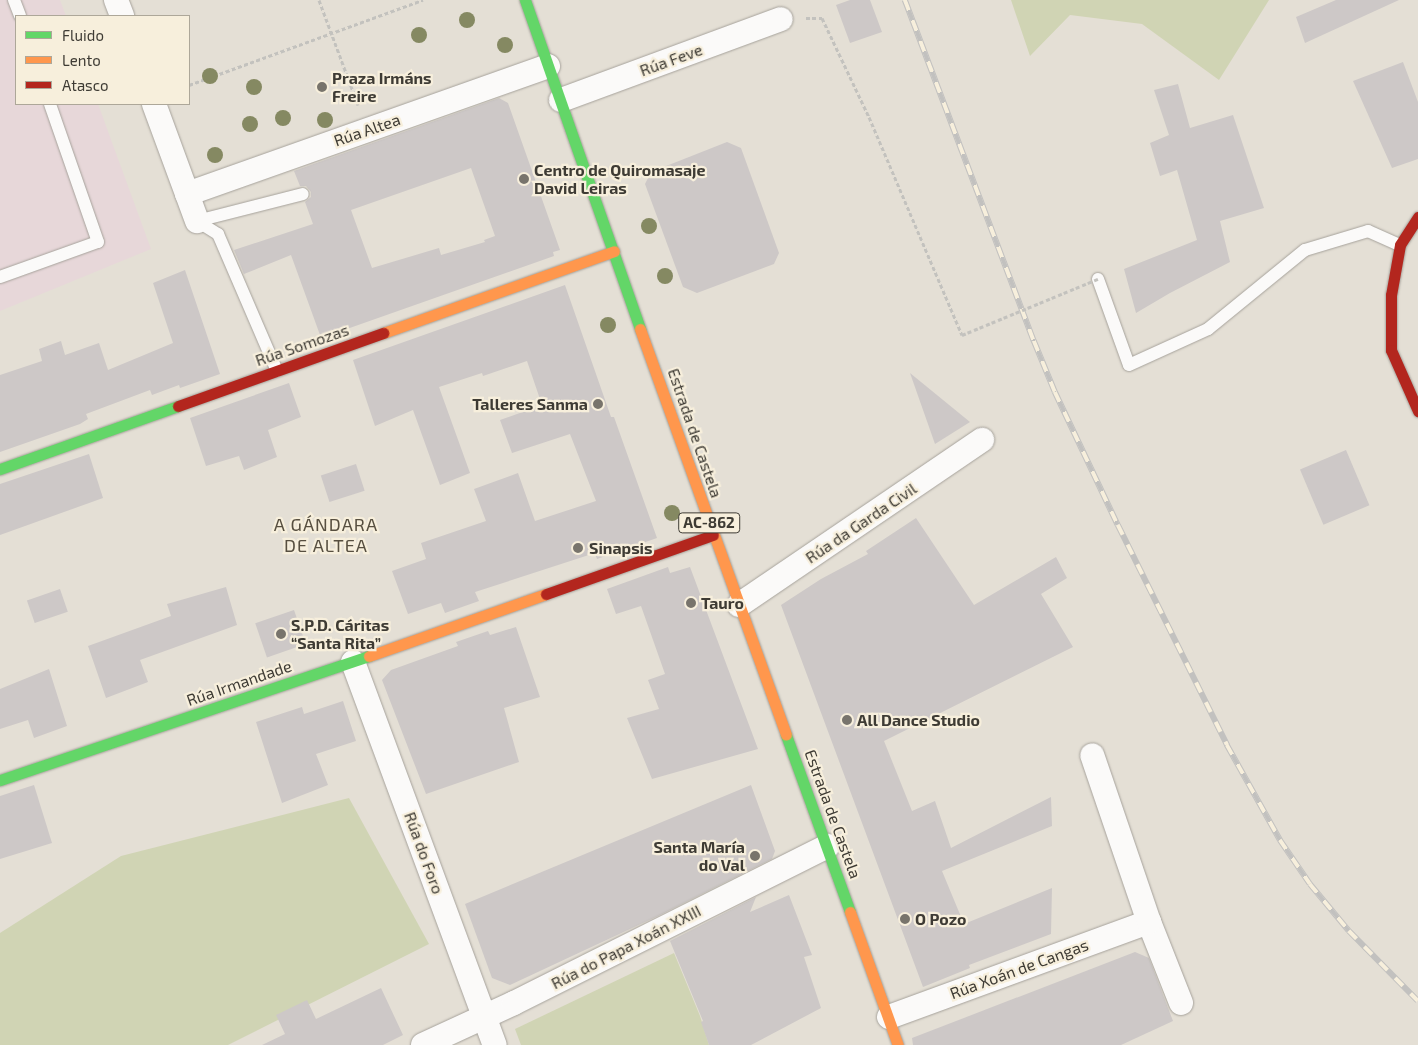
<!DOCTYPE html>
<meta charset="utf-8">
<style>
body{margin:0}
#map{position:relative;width:1418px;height:1045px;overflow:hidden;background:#e4dfd5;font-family:"Exo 2",sans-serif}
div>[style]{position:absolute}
.industrial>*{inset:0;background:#e7d7d9}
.green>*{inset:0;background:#d0d4b4}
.building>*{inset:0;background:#cdc8c7;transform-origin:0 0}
.path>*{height:3px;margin-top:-1.5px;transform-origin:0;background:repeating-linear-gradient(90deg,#c3c2be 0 4px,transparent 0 6.5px)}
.roads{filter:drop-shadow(0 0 1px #a6a29b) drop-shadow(0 0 1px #a6a29b)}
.lane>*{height:12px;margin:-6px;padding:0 6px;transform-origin:6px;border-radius:6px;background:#fbfaf9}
.street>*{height:24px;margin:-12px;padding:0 12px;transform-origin:12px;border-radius:12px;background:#fbfaf9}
.fast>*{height:11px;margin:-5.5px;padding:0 5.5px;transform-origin:5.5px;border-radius:5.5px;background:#63d668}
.slow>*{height:11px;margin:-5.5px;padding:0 5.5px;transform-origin:5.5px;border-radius:5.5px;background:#ff974d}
.jam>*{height:11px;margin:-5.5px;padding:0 5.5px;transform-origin:5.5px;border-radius:5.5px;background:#b3261e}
.rail>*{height:5.5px;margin-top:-2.75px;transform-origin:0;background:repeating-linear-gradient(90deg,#f7efdc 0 11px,#c2c1bf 0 22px);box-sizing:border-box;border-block:1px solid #c2c1bf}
.path-bridge>*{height:3px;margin-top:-1.5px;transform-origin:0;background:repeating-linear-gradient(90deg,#c3c2be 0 4px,transparent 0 6.5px)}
.trees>*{width:16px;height:16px;margin:-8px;border-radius:50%;background:#858962}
.dots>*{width:14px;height:14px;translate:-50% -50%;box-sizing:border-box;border:2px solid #f7efdc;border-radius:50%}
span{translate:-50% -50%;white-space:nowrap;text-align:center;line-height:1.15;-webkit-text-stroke:4.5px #f7efdc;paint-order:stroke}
.shield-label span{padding:1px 4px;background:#f7efdc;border:1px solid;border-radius:4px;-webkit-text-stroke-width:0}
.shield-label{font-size:15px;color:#3e3b34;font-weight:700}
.street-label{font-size:16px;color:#3e3b34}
.poi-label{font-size:16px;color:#3e3b34;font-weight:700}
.left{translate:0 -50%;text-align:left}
.right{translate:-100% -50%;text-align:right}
.neighbourhood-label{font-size:18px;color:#574f40;letter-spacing:1px}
.legend{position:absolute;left:15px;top:15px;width:175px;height:90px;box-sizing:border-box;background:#f7efdc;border:1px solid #ada799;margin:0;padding:6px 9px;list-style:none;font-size:15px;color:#3e3b34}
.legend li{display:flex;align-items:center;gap:10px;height:25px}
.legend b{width:25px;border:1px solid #ada799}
</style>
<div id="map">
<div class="industrial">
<div style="clip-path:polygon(0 0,60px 0,66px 16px,16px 16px,16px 104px,98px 104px,151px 249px,0 311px)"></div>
</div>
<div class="green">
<div style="clip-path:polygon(1011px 0,1269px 0,1219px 80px,1142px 24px,1070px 15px,1030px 56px)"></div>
<div style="clip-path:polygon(349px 798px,429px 944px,228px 1045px,0 1045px,0 933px,121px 856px)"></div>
<div style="clip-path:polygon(674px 953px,700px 1016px,709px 1045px,521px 1045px,515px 1029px)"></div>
</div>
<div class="building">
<div style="clip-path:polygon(850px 0,870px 0,882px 32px,850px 43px,836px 5px)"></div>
<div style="clip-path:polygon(1336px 0,1399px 0,1305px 43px,1296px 17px)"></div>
<div style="clip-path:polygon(1403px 62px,1418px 102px,1418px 159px,1392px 168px,1353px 81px)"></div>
<div style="clip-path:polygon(1178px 84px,1190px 128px,1233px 115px,1264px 208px,1220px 221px,1230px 262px,1170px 293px,1136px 313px,1124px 269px,1197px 240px,1177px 170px,1160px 176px,1150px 143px,1169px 135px,1154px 90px)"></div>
<div style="clip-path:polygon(evenodd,499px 98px,508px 103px,560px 250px,553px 252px,554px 256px,344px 330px,342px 327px,320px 335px,291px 255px,244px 274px,234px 250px,313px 224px,305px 202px,311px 197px,311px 192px,306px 186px,300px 186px,294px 171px,499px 98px,471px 168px,495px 236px,484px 240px,485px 242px,441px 255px,439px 248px,372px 268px,351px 210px,471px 168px)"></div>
<div style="clip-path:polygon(727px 142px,741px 148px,779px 253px,774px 264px,697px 293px,683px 287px,645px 184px,651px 172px)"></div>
<div style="clip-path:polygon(185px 270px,220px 374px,180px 388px,179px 385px,152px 395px,150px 390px,86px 414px,88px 419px,80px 424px,0 452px,0 375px,42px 361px,39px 349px,61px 341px,65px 355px,99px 343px,108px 370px,173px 343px,153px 283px)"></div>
<div style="clip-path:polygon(565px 285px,611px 417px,614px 417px,657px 538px,597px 559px,595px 553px,475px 592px,479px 601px,445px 613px,441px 603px,408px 614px,392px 571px,426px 559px,421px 543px,486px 521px,474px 489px,518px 473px,535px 521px,596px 501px,570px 434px,512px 453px,500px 420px,542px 405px,527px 361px,483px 376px,482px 373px,439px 387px,470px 473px,440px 485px,413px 410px,375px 426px,353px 360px)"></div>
<div style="clip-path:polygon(910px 373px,970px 422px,935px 444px)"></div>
<div style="clip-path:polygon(289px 383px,301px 417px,268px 430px,277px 457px,244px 470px,239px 456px,206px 466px,190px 418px)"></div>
<div style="left:1346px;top:450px;width:60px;height:50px;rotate:67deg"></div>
<div style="clip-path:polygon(89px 454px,103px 498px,0 535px,0 484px)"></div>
<div style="left:356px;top:464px;width:28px;height:37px;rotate:72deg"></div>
<div style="clip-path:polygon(916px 518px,974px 605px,1056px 557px,1067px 578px,1041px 594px,1073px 647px,884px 741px,912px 811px,935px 801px,951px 848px,1051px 797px,1052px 826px,942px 871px,964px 924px,1052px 888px,1051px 934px,969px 965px,970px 968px,923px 987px,781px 605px,821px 579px,868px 554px,866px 551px)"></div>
<div style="clip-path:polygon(668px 567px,670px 573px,690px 567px,758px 749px,652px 779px,627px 718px,659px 709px,648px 680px,665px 674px,641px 606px,616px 614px,607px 589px)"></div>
<div style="clip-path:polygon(226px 587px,237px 625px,140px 660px,148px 682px,106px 698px,88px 646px,171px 616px,167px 604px)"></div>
<div style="left:60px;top:589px;width:24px;height:35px;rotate:71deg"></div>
<div style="left:294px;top:610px;width:36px;height:41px;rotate:71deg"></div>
<div style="clip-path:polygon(516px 627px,540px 697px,504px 708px,519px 762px,426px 794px,382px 680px,391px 670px,458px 646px,456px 642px,488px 631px,490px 635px)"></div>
<div style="clip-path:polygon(49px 669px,67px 726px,34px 738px,28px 720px,0 729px,0 689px)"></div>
<div style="clip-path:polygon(343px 701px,356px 741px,316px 754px,328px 785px,282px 803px,256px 722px,302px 707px,304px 714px)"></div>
<div style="clip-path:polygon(34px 785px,52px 843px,0 859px,0 796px)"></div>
<div style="clip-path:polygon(751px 785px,775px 851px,772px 859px,660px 915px,510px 985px,492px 978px,465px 904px)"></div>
<div style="clip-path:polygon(789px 895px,812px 955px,804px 957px,821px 1008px,751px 1045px,709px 1045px,701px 1022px,703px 1021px,670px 941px,756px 897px,750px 912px)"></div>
<div style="clip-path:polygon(1135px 952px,1149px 958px,1173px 1021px,1121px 1045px,913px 1045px,912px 1038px)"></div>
<div style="clip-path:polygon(381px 988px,403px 1035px,383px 1045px,262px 1045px,285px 1034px,276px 1015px,307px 1000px,316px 1019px)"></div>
</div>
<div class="path">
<div style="left:319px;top:0;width:112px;rotate:69.6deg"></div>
<div style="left:806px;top:18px;width:16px"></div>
<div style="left:822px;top:18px;width:110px;rotate:64.6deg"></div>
<div style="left:869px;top:117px;width:237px;rotate:66.9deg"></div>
<div style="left:189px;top:85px;width:249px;rotate:-20deg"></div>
</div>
<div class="roads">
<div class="lane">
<div style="left:14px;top:0;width:17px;rotate:69deg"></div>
<div style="left:197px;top:221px;width:25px;rotate:32deg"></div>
<div style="left:218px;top:234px;width:149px;rotate:66.7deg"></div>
<div style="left:197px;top:221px;width:109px;rotate:-14.3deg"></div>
<div style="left:0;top:277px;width:104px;rotate:-19.7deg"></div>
<div style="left:98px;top:242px;width:146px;rotate:-109.2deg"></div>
<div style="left:1098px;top:279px;width:91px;rotate:70.2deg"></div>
<div style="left:1129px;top:365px;width:87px;rotate:-24.5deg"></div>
<div style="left:1208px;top:329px;width:125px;rotate:-39.2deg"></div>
<div style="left:1305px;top:250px;width:66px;rotate:-16.8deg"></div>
<div style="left:1368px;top:231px;width:35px;rotate:24deg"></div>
</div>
<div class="street">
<div style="left:116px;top:0;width:17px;rotate:69deg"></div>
<div style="left:561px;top:100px;width:234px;rotate:-20.2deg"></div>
<div style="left:154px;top:104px;width:125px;rotate:69.8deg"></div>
<div style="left:187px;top:194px;width:383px;rotate:-19.5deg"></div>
<div style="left:739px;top:605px;width:294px;rotate:-34.2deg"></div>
<div style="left:353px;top:662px;width:408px;rotate:69.7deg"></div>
<div style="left:1149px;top:922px;width:87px;rotate:68.4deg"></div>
<div style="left:889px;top:1017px;width:277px;rotate:-20.1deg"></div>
<div style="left:1149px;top:922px;width:176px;rotate:-108.8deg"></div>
<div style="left:423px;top:1045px;width:100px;rotate:-24.8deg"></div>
<div style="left:514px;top:1003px;width:351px;rotate:-26.6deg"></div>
</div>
<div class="fast">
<div style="left:525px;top:0;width:349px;rotate:70.7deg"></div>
<div style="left:0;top:469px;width:189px;rotate:-19.5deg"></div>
<div style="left:786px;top:735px;width:188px;rotate:70.1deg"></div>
<div style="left:0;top:780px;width:389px;rotate:-18.6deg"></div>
</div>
<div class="slow">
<div style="left:640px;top:329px;width:431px;rotate:70.2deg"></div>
<div style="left:383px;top:333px;width:245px;rotate:-19.5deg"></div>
<div style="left:369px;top:656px;width:188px;rotate:-19.3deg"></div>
<div style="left:850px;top:912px;width:141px;rotate:70.2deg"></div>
</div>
<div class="jam">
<div style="left:1418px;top:217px;width:33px;rotate:123deg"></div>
<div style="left:1400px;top:245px;width:51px;rotate:100.2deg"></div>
<div style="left:1391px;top:295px;width:55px;rotate:90deg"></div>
<div style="left:1391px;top:350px;width:67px;rotate:66.1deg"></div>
<div style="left:178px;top:406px;width:218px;rotate:-19.6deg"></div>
<div style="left:546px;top:594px;width:177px;rotate:-19.5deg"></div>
</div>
</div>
<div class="rail">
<div style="left:905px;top:0;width:365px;rotate:69.3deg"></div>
<div style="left:1034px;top:341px;width:55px;rotate:67.6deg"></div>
<div style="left:1055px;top:392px;width:147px;rotate:64.7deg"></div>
<div style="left:1118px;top:525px;width:246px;rotate:63.6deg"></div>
<div style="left:1227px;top:745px;width:109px;rotate:60.8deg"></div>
<div style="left:1280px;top:840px;width:53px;rotate:55.7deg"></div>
<div style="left:1310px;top:884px;width:61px;rotate:50.3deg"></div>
<div style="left:1349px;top:931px;width:98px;rotate:45.4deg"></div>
</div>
<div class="path-bridge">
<div style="left:962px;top:335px;width:147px;rotate:-22.4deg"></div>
</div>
<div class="trees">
<div style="left:467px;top:20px"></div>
<div style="left:419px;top:35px"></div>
<div style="left:505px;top:45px"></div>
<div style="left:210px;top:76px"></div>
<div style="left:254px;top:87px"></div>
<div style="left:283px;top:118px"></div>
<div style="left:325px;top:120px"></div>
<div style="left:250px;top:124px"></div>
<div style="left:215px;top:155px"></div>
<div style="left:649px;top:226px"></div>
<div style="left:665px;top:276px"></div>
<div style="left:608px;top:325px"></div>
<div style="left:672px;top:513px"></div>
</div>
<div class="dots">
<div style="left:322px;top:87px;background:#78746c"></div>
<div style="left:524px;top:179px;background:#78746c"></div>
<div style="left:598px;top:404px;background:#78746c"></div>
<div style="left:578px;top:548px;background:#78746c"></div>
<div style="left:691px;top:603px;background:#78746c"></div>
<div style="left:281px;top:634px;background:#78746c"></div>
<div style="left:847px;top:720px;background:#78746c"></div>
<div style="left:755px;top:856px;background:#78746c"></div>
<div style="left:905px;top:919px;background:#78746c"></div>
</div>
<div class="shield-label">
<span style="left:709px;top:523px">AC-862</span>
</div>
<div class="street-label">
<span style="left:671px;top:60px;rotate:-20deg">Rúa Feve</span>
<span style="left:367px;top:130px;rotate:-19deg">Rúa Altea</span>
<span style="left:302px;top:345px;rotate:-19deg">Rúa Somozas</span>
<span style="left:695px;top:433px;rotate:71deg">Estrada de Castela</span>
<span style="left:861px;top:523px;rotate:-34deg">Rúa da Garda Civil</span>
<span style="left:239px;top:683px;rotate:-19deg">Rúa Irmandade</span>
<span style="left:833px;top:814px;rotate:70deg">Estrada de Castela</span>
<span style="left:424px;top:853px;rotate:70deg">Rúa do Foro</span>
<span style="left:626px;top:947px;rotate:-27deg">Rúa do Papa Xoán XXIII</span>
<span style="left:1019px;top:969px;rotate:-20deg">Rúa Xoán de Cangas</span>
</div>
<div class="poi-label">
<span class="left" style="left:332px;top:87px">Praza Irmáns<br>Freire</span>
<span class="left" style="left:534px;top:179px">Centro de Quiromasaje<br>David Leiras</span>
<span class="right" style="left:588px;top:404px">Talleres Sanma</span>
<span class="left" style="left:589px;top:548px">Sinapsis</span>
<span class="left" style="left:701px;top:603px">Tauro</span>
<span class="left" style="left:291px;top:634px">S.P.D. Cáritas<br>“Santa Rita”</span>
<span class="left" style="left:857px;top:720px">All Dance Studio</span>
<span class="right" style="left:745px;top:856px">Santa María<br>do Val</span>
<span class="left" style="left:915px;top:919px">O Pozo</span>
</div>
<div class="neighbourhood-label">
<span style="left:326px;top:535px">A GÁNDARA<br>DE ALTEA</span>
</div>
<ul class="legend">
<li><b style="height:6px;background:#63d668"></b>Fluido</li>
<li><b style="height:6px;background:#ff974d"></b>Lento</li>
<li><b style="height:6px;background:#b3261e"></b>Atasco</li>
</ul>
</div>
